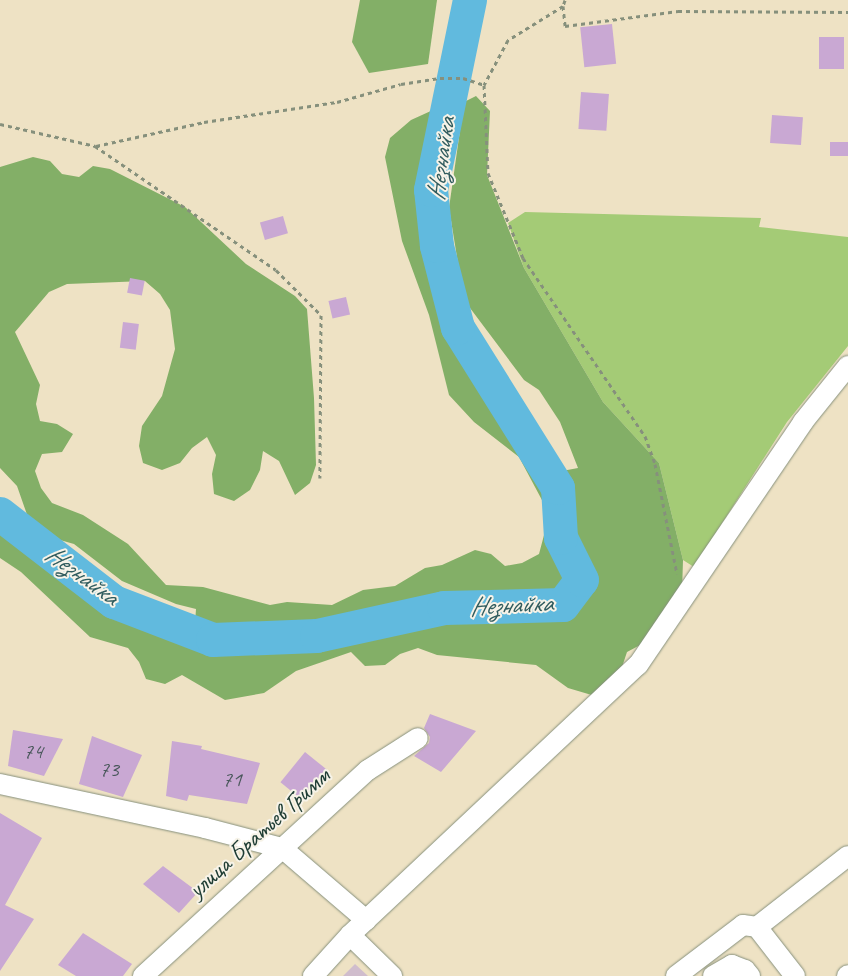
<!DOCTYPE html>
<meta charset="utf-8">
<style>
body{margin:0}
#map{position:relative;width:848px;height:976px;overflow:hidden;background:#eee2c4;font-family:Caveat,sans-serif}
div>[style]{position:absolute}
.industrial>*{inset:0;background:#d0bdcd}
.green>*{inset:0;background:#a4cb76}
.forest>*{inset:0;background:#83af67}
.river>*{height:34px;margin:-17px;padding:0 17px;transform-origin:17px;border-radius:17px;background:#61bade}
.building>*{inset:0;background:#c9a8d3;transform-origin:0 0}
.path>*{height:3px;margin-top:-1.5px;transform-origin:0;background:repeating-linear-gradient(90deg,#86907c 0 4px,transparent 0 8px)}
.roads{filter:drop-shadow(0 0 1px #86907c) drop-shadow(0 0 1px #86907c)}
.minor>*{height:20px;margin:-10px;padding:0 10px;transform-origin:10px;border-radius:10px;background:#fff}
span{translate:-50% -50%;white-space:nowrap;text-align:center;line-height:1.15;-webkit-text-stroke:4px #f7f3e8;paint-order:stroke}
.number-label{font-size:22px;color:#4a585c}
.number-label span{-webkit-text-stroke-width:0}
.street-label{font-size:25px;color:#1f3d34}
.water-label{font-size:26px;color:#305c5e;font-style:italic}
</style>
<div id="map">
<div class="industrial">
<div style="clip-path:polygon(355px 964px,368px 976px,343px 976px)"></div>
</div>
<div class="green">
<div style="clip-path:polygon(525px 212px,761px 218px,759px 227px,848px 237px,848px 346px,787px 422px,694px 567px,683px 560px,659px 463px,603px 402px,524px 268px,508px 223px)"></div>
</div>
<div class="forest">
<div style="clip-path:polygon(360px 0,437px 0,428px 64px,369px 73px,352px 42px)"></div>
<div style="clip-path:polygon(476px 96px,490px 111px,487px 175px,524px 268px,603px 402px,659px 463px,683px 560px,682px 592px,644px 643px,627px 652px,621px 670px,595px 696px,568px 688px,536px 665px,437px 655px,418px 648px,400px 654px,385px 665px,365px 666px,351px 652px,296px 671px,264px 693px,225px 700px,182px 675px,165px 684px,146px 679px,139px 662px,128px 648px,90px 637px,21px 572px,0 558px,0 525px,86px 583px,119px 594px,143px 618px,163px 629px,180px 633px,195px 623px,196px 609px,176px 604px,122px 581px,74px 544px,46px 536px,31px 526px,17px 486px,0 468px,0 167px,33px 157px,50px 161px,62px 174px,79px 177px,93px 166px,110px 169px,185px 207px,246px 264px,295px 296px,307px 309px,314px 398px,316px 465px,310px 483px,295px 495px,279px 461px,263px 451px,260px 470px,250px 490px,234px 501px,214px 494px,212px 474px,216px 455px,207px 437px,192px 448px,180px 463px,162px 470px,143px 463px,139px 446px,142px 426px,162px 396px,175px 349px,170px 310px,160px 294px,145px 281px,67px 284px,49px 292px,15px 332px,40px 385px,36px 404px,40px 421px,57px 424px,73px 434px,62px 452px,42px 454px,35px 471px,41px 488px,52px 503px,83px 515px,128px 544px,166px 585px,203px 587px,270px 605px,287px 602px,332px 605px,363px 590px,395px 586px,425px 568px,442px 565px,475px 550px,491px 554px,505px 566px,522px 563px,539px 554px,548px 520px,543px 502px,519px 457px,474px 422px,449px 395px,429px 315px,402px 241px,385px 157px,390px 138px,411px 120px,433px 110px,442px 125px,434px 156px,445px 286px,468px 326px,476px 364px,527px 419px,562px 471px,578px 468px,560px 422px,539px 390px,524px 380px,464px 300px,449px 208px,464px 102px)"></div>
</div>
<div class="river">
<div style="left:0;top:514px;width:144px;rotate:37.7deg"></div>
<div style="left:114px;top:602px;width:106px;rotate:21deg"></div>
<div style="left:213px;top:640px;width:104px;rotate:-2.2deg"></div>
<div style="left:317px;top:636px;width:130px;rotate:-12.4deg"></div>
<div style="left:444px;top:608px;width:119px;rotate:-1.4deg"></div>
<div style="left:563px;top:605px;width:31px;rotate:-53deg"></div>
<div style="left:582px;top:580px;width:47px;rotate:-116.6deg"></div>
<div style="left:561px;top:538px;width:50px;rotate:-93.4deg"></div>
<div style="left:558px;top:488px;width:189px;rotate:-122deg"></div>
<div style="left:458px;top:328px;width:85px;rotate:-104.4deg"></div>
<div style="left:437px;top:246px;width:56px;rotate:-96.1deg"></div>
<div style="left:431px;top:190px;width:194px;rotate:-78.4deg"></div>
</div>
<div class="building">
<div style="left:612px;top:24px;width:40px;height:32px;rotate:84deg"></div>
<div style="left:819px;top:37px;width:25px;height:32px"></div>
<div style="left:581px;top:92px;width:28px;height:37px;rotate:4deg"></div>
<div style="left:772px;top:115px;width:31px;height:28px;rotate:4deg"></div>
<div style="left:830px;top:142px;width:18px;height:14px"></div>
<div style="left:283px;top:216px;width:18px;height:24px;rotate:74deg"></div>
<div style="left:130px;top:278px;width:15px;height:15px;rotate:11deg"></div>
<div style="left:346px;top:297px;width:18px;height:18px;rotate:77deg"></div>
<div style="left:123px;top:322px;width:16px;height:26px;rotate:7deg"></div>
<div style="clip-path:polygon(430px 714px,476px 731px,441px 772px,414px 756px,429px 743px,430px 737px,424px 728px)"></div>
<div style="clip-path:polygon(13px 730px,63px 739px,44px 776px,8px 766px)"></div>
<div style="clip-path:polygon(92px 736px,142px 755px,123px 797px,79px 784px)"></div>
<div style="clip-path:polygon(172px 741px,202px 746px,201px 749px,260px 763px,247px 804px,189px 795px,187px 801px,166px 796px)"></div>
<div style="left:305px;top:752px;width:28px;height:39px;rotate:39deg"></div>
<div style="clip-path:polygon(0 813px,42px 838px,5px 905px,34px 919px,0 971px)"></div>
<div style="clip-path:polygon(163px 866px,198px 892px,179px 913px,143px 884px)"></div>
<div style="clip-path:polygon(83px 933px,132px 964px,123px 976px,76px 976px,58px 965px)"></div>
</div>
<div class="path">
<div style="left:565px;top:0;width:6px;rotate:108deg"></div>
<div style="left:563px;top:6px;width:65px;rotate:148.3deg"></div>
<div style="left:508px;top:40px;width:51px;rotate:118.1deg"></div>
<div style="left:484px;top:85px;width:88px;rotate:87.4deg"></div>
<div style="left:488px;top:173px;width:92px;rotate:67.6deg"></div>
<div style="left:523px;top:258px;width:216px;rotate:55.6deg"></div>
<div style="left:645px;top:436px;width:30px;rotate:70deg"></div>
<div style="left:655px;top:464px;width:112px;rotate:78.7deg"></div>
<div style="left:563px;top:6px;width:20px;rotate:84deg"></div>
<div style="left:565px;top:26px;width:114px;rotate:-7.6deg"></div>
<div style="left:678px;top:11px;width:170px;rotate:0.3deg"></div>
<div style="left:0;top:124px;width:98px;rotate:13deg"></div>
<div style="left:95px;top:146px;width:219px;rotate:34.4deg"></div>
<div style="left:276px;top:270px;width:64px;rotate:45deg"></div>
<div style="left:321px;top:315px;width:163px;rotate:90.4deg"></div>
<div style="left:96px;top:146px;width:111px;rotate:-12.5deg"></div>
<div style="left:204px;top:122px;width:134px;rotate:-8.6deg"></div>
<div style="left:337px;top:102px;width:66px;rotate:-15.7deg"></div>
<div style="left:401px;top:84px;width:39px;rotate:-9deg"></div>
<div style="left:440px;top:78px;width:23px"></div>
<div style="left:463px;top:78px;width:22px;rotate:18deg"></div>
</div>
<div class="roads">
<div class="minor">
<div style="left:0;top:784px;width:210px;rotate:12.1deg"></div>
<div style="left:205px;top:828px;width:80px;rotate:14.6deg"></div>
<div style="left:282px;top:848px;width:111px;rotate:40.6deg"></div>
<div style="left:350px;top:935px;width:59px;rotate:44.3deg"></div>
<div style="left:143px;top:976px;width:305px;rotate:-42.5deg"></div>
<div style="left:368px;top:770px;width:59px;rotate:-32.6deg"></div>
<div style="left:313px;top:976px;width:55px;rotate:-47.9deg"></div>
<div style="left:350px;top:935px;width:395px;rotate:-43.2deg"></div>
<div style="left:638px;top:665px;width:294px;rotate:-55.8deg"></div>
<div style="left:803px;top:422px;width:72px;rotate:-51.2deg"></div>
<div style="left:676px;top:976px;width:84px;rotate:-37.3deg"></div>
<div style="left:743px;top:925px;width:14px;rotate:8deg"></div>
<div style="left:713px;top:976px;width:22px;rotate:-30deg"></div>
<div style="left:732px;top:965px;width:14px;rotate:21deg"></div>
<div style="left:745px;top:970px;width:8px;rotate:50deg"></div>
<div style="left:795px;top:976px;width:62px;rotate:-127.8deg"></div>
<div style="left:757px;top:927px;width:115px;rotate:-38deg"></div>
<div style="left:847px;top:976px;width:1px;rotate:-45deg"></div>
</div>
</div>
<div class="number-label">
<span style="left:33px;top:752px">74</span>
<span style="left:109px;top:770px">73</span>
<span style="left:232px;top:780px">71</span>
</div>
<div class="street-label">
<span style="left:259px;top:833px;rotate:-42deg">улица Братьев Гримм</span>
</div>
<div class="water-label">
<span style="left:441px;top:159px;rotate:-82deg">Незнайка</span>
<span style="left:82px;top:575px;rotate:36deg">Незнайка</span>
<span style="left:511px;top:605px;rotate:-3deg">Незнайка</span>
</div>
</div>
